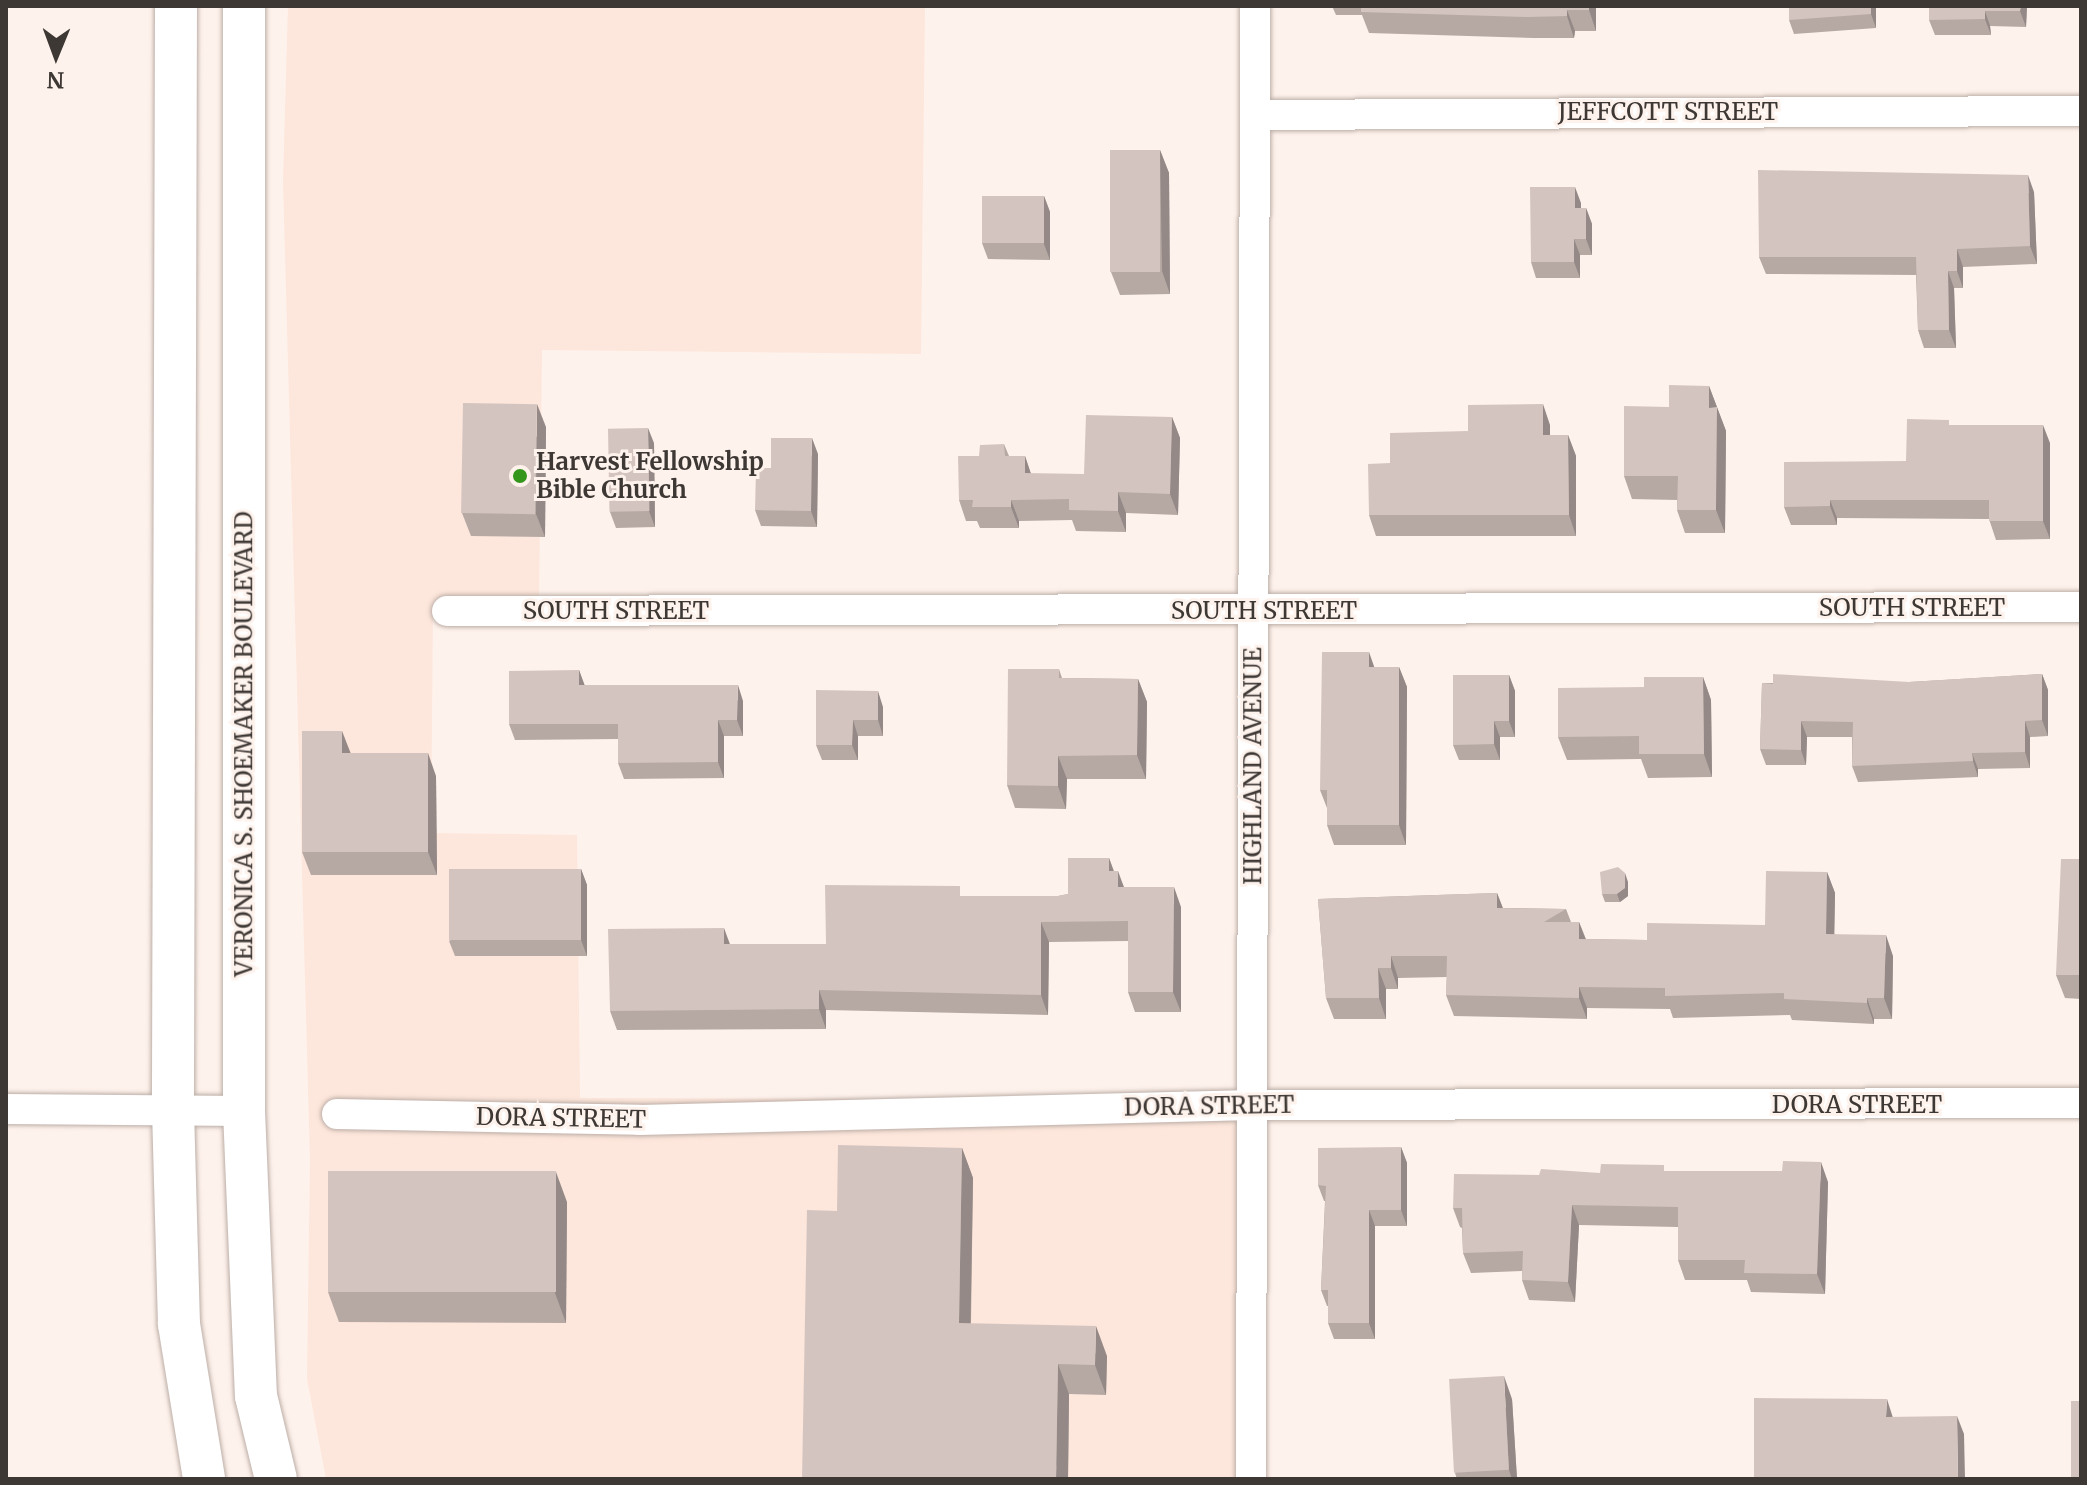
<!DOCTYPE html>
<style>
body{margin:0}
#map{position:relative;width:2087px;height:1485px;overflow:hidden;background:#fef2ec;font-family:Merriweather,serif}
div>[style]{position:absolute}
.built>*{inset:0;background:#fde6db}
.roads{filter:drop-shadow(0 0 2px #bcaea7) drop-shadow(0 0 2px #bcaea7)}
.street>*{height:30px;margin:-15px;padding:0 15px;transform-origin:15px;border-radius:15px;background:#fff}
.secondary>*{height:42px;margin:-21px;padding:0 21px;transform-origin:21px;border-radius:21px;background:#fff}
.wall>*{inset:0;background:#b6a9a4}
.shaded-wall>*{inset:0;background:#948986}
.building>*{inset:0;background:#d4c4bf;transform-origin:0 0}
.dots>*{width:22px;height:22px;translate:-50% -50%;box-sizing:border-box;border:4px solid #fef2ec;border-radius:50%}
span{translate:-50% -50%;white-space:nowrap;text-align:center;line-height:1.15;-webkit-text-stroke:6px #fef2ec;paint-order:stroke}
.street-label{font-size:24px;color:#3e3835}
.poi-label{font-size:24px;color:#3e3835;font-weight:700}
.left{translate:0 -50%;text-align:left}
.frame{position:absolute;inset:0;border:8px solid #3e3835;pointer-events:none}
.north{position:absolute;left:16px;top:16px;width:80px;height:80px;-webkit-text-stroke:6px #fef2ec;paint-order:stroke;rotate:181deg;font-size:22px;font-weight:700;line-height:32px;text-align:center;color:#3e3835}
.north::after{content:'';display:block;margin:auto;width:28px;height:36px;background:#3e3835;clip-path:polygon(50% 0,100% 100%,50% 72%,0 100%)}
</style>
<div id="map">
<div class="built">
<div style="clip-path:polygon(288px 6px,925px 6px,921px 354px,542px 350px,539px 598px,433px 602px,431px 833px,577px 835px,580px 1098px,1241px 1100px,1241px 1479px,326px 1479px,307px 1379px,310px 1160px,283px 181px)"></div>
</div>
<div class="roads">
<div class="street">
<div style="left:1255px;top:115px;width:826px;rotate:-0.28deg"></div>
<div style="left:447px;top:611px;width:1634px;rotate:-0.14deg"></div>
<div style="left:6px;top:1109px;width:238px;rotate:0.5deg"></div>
<div style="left:337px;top:1114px;width:302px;rotate:1.1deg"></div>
<div style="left:639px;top:1120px;width:614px;rotate:-1.4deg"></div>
<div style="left:1253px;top:1105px;width:828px;rotate:-0.14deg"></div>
<div style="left:1251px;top:1479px;width:1473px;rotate:-89.84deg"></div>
</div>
<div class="secondary">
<div style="left:176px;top:6px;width:1104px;rotate:90.16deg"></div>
<div style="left:173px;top:1110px;width:214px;rotate:88.4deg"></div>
<div style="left:179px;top:1324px;width:157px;rotate:80.8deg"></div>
<div style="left:244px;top:6px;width:1105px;rotate:90deg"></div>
<div style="left:244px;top:1111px;width:285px;rotate:87.6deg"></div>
<div style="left:256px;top:1396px;width:85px;rotate:76.5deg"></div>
</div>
</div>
<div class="wall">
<div style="clip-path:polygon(1332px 6px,1596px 6px,1596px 31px,1575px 31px,1574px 38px,1535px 38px,1369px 33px,1362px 15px,1336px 15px)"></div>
<div style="clip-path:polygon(1789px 6px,1876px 6px,1876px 28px,1794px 34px,1789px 20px)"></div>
<div style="clip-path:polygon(1929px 6px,2027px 6px,2026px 27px,1990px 26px,1991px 35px,1935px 35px,1929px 20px)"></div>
<div style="clip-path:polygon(1160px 150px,1169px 173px,1170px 294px,1120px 295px,1111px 272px)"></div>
<div style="clip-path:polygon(2034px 192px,2037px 264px,1963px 267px,1963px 288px,1954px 288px,1956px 348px,1924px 348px,1918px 330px,1916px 275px,1766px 274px,1759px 257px)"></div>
<div style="clip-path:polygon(1044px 196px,1050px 212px,1050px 260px,988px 259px,982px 243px)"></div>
<div style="clip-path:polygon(1581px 203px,1581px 208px,1586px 208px,1592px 224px,1592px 255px,1580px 255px,1580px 278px,1536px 278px,1531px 262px)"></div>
<div style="clip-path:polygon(1709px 386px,1726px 431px,1725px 533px,1685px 533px,1677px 510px,1677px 500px,1632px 499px,1624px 476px,1669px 407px)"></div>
<div style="clip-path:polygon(1172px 417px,1180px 438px,1178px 515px,1126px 513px,1126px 532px,1076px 531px,1072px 520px,1019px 521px,1019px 528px,980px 528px,977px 521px,966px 521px,959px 500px,979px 456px,1004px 444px,1009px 456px,1025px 456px,1031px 474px,1084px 474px)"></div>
<div style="clip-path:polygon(1550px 425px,1550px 435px,1568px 435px,1576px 456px,1576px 536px,1376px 536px,1369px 515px,1390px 463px,1468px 431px)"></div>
<div style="clip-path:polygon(1951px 425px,2050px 443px,2050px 539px,1996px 540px,1989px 519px,1837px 518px,1837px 525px,1791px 525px,1784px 507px,1906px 461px)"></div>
<div style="clip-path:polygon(546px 427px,545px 537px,471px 536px,462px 513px)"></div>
<div style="clip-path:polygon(654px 443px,655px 527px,616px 528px,610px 512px)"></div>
<div style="clip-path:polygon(818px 454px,817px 527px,761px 526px,755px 510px,771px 468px)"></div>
<div style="clip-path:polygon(1374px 667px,1399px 667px,1407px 687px,1406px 845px,1334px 845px,1327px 825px,1327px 808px,1320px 790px)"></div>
<div style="clip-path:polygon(1059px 669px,1062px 678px,1138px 679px,1147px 702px,1146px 779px,1067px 779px,1066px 809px,1015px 808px,1007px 785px)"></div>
<div style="clip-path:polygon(579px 670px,584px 685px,743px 701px,743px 736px,724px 736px,724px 778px,624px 779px,618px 763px,618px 739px,515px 740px,509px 724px)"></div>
<div style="clip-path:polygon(2042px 674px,2048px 690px,2048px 736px,2030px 737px,2030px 768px,1978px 769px,1978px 777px,1858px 782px,1852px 766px,1852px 737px,1807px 737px,1806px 765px,1766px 765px,1760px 749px,1762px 683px,1909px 682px)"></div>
<div style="clip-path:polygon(1509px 675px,1515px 691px,1515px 737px,1500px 737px,1500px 760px,1459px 760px,1453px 745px)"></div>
<div style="clip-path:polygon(1703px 677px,1711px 700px,1712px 777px,1648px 778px,1641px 759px,1567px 760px,1558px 737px,1644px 687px)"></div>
<div style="clip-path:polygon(816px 690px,883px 707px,883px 736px,858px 736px,858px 760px,822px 760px,816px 745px)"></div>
<div style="clip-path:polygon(436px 776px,437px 875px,311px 875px,302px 852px)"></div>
<div style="clip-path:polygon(1109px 858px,1114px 871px,1124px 887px,1181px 907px,1181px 1012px,1135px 1012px,1128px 992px,1128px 941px,1049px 942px,1048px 1015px,826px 1010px,826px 1029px,617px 1030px,610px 1011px,730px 944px,826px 944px,964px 896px,1058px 896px,1068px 894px)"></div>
<div style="clip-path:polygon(2081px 859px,2081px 999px,2065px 998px,2056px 975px)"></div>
<div style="clip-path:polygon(581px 869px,587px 885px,587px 956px,455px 956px,449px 941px)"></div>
<div style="clip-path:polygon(1827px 872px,1835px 893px,1834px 934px,1893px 956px,1892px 1019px,1874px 1019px,1874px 1024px,1792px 1020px,1790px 1015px,1673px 1018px,1670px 1009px,1587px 1008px,1587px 1019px,1454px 1016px,1446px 995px,1447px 977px,1398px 978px,1398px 989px,1386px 989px,1386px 1019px,1334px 1019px,1326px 998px,1318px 899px,1497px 893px,1503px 908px,1566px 909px,1571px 922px,1579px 922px,1586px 939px,1647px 940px,1765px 925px)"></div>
<div style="clip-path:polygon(1628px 882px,1628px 896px,1620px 902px,1605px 902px,1602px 894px)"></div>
<div style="clip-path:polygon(1401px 1147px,1407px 1163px,1407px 1226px,1375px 1226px,1375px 1339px,1334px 1339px,1328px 1323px,1328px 1306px,1327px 1306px,1321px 1290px,1325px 1201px,1324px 1201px,1318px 1185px)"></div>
<div style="clip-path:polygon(962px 1148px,973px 1178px,971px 1324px,1107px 1356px,1106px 1395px,1069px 1394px,1068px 1479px,837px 1211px)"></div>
<div style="clip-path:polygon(1667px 1171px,1828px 1182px,1825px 1294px,1751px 1292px,1747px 1280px,1685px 1280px,1678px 1260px,1678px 1227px,1579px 1225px,1575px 1302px,1529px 1300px,1522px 1280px,1522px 1271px,1471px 1273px,1463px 1253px,1462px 1228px,1460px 1227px,1453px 1208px,1539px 1175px)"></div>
<div style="clip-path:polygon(567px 1202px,566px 1323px,339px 1322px,328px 1292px)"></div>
<div style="clip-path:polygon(1512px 1399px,1517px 1479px,1457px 1479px,1455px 1473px)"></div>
</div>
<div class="shaded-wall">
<div style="clip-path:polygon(1589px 6px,1596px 6px,1596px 31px,1589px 10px)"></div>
<div style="clip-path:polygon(1871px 6px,1876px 6px,1876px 28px,1871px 14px)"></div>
<div style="clip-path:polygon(2021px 6px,2027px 6px,2026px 27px,2020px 11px)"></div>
<div style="clip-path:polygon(1567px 10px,1575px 31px,1574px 38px,1567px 16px)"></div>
<div style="clip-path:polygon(1985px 11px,1990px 26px,1991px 35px,1985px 19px)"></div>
<div style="clip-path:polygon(1160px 150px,1169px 173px,1170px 294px,1162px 271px)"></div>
<div style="clip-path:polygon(2028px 175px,2034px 192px,2037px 264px,2030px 246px)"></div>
<div style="clip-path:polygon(1575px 187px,1581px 203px,1581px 224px,1575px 208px)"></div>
<div style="clip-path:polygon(1044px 196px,1050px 212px,1050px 260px,1044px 244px)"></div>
<div style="clip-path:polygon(1586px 208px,1592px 224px,1592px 255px,1586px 239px)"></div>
<div style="clip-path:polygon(1574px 239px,1580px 255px,1580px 278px,1574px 262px)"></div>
<div style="clip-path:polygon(1957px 249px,1963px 267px,1963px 288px,1957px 271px)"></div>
<div style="clip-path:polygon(1948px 271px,1954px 288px,1956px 348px,1949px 330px)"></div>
<div style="clip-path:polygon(1709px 386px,1726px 431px,1725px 533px,1716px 510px,1709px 408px)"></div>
<div style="clip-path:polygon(537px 404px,546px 427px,545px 537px,536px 514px)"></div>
<div style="clip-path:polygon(1543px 404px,1550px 425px,1550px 456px,1543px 435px)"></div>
<div style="clip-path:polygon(1172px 417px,1180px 438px,1178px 515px,1170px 494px)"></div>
<div style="clip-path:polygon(2043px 425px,2050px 443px,2050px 539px,2043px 521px)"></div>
<div style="clip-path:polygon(648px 428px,654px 443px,655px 527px,649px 511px)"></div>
<div style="clip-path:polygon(1568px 435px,1576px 456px,1576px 536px,1569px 515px)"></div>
<div style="clip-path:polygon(812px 438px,818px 454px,817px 527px,811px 511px)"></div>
<div style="clip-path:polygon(1025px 456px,1032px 477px,1025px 473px)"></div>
<div style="clip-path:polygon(1118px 492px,1126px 513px,1126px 532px,1118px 511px)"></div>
<div style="clip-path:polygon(1011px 500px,1019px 521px,1019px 528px,1011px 507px)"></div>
<div style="clip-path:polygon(1830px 500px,1837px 518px,1837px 525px,1830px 506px)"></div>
<div style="clip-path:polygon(1369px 652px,1376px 672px,1369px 667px)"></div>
<div style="clip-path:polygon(1399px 667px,1407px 687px,1406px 845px,1399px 825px)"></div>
<div style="clip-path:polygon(579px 670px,585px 686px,579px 685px)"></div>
<div style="clip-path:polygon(2042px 674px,2048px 690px,2048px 736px,2042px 720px)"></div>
<div style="clip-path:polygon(1509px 675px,1515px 691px,1515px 737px,1509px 721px)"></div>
<div style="clip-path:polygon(1703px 677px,1711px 700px,1712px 777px,1704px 754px)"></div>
<div style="clip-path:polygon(1138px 679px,1147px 702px,1146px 779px,1137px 755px)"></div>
<div style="clip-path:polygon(738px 685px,743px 701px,743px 736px,737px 720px)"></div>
<div style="clip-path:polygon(878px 691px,883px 707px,883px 736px,878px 720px)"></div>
<div style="clip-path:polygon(718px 720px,724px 736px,724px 778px,718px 762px)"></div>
<div style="clip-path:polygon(853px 720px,858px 736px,858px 760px,852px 745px)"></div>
<div style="clip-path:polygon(1494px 721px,1500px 737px,1500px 760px,1494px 744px)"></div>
<div style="clip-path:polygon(1801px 721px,1807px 737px,1806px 765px,1801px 750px)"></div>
<div style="clip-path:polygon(2025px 721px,2030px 737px,2030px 768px,2025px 752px)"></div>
<div style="clip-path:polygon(342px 731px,351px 754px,342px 753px)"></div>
<div style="clip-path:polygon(428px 753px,436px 776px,437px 875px,428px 852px)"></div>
<div style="clip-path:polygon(1972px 753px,1978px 769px,1978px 777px,1973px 761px)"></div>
<div style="clip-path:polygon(1058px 756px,1067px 779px,1066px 809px,1058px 786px)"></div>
<div style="clip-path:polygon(1109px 858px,1116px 878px,1109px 871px)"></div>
<div style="clip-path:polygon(581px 869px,587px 885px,587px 956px,581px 940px)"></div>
<div style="clip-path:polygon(1118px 871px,1125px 890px,1118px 887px)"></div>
<div style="clip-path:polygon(1827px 872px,1835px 893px,1834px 955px,1826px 934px)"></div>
<div style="clip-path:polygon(1625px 873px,1628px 882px,1628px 896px,1620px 902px,1617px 894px)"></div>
<div style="clip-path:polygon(1174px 887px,1181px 907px,1181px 1012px,1173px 992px)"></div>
<div style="clip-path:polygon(1497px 893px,1505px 914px,1497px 908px)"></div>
<div style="clip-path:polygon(1041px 922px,1049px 942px,1048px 1015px,1041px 995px)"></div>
<div style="clip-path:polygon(1579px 922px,1587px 943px,1579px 939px)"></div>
<div style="clip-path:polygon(724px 928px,731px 947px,724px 944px)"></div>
<div style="clip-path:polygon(1886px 935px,1893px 956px,1892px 1019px,1884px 998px)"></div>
<div style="clip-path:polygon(1391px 956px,1398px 978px,1398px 989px,1391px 968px)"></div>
<div style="clip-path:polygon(1378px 968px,1386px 989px,1386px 1019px,1379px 998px)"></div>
<div style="clip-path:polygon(1579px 987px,1587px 1008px,1587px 1019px,1579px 998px)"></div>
<div style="clip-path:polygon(819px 990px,826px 1010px,826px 1029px,819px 1009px)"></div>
<div style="clip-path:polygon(1867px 998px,1874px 1019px,1874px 1024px,1867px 1003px)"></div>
<div style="clip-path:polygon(1401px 1147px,1407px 1163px,1407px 1226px,1401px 1210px)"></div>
<div style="clip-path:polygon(962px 1148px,973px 1178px,970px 1354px,959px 1323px)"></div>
<div style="clip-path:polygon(1821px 1162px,1828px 1182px,1825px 1294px,1817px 1274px)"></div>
<div style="clip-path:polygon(556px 1172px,567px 1202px,566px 1323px,555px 1293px)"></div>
<div style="clip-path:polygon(1572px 1205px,1579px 1225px,1575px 1302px,1568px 1282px)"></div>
<div style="clip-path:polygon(1369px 1210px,1375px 1226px,1375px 1339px,1369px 1323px)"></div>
<div style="clip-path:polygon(1096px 1326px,1107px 1356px,1106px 1395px,1095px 1365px)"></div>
<div style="clip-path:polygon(1058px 1364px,1069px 1394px,1068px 1479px,1056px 1479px)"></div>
<div style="clip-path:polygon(1504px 1376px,1512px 1399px,1517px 1479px,1512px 1479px,1509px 1470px)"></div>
<div style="clip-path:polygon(1887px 1399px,1893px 1418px,1886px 1417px)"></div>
<div style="clip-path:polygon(1957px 1416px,1964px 1434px,1965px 1479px,1958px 1479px)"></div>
</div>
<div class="building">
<div style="clip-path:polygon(1361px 6px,1589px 6px,1589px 10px,1567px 10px,1567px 16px,1527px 17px,1361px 12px)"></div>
<div style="clip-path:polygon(1789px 6px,1871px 6px,1871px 14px,1789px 20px)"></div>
<div style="clip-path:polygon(1929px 6px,2021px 6px,2020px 11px,1985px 11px,1985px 19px,1929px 20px)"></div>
<div style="left:1110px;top:150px;width:50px;height:122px"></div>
<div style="clip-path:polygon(1758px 170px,2028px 175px,2030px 246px,1957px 249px,1957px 271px,1948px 271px,1949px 330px,1918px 330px,1916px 257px,1759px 257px)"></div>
<div style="clip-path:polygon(1530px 187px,1575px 187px,1575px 208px,1586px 208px,1586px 239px,1574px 239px,1574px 262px,1531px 262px)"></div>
<div style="left:982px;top:196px;width:62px;height:47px"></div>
<div style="clip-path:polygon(1669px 385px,1709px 386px,1709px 408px,1717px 407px,1716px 510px,1677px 510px,1678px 476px,1624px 476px,1624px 406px,1669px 407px)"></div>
<div style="left:463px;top:403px;width:74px;height:110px;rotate:1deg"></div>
<div style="clip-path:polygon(1543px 404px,1543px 435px,1568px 435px,1569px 515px,1369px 515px,1368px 464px,1390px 463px,1390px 433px,1468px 431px,1468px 405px)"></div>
<div style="clip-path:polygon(1086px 415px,1172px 417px,1170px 494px,1118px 492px,1118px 511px,1069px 510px,1069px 499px,1011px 500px,1011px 507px,972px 507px,973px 500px,959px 500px,958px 456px,979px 456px,980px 445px,1004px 444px,1005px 456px,1025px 456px,1025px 473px,1084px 474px)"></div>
<div style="clip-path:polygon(1907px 419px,1949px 420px,1949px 425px,2043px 425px,2043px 521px,1989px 521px,1989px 500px,1830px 500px,1830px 506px,1784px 507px,1784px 462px,1906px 461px)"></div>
<div style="left:648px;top:428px;width:83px;height:40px;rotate:89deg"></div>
<div style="clip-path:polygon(771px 438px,812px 438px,811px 511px,755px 510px,756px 468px,771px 468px)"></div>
<div style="clip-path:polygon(1322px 652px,1369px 652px,1369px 667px,1399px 667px,1399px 825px,1327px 825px,1327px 790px,1320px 790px)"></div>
<div style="clip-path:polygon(1008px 669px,1059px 669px,1059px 678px,1138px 679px,1137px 755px,1058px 756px,1058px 786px,1007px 785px)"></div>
<div style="clip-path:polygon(579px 670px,579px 685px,738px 685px,737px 720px,718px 720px,718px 762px,618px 763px,618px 724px,509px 724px,509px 671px)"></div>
<div style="clip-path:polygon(1773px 674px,1909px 682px,2042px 674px,2042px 720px,2025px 721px,2025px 752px,1972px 753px,1973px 761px,1852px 766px,1853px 722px,1801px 721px,1801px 750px,1760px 749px,1762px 683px,1773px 684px)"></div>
<div style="clip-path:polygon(1453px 675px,1509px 675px,1509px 721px,1494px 721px,1494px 744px,1453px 745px)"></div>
<div style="clip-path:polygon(1644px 677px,1703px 677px,1704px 754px,1639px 754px,1639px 736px,1558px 737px,1558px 688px,1644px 687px)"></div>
<div style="clip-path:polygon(816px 690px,878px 691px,878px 720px,853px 720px,852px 745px,816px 745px)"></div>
<div style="clip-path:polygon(302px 731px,342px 731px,342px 753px,428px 753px,428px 852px,302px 852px)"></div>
<div style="clip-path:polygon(1068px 858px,1109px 858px,1109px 871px,1118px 871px,1118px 887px,1174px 887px,1173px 992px,1128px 992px,1128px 921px,1041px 922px,1041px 995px,819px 990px,819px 1009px,610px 1011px,608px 929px,724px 928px,724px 944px,826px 944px,825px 885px,960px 886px,960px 896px,1058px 896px,1068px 894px)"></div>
<div style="clip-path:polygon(2061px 859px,2081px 859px,2081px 975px,2056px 975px)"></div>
<div style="clip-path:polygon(1618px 867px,1625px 873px,1625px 888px,1617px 894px,1602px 894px,1600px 872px)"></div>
<div style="left:581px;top:869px;width:71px;height:132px;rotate:90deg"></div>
<div style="clip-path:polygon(1766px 871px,1827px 872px,1826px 934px,1886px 935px,1884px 998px,1867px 998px,1867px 1003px,1784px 999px,1784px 993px,1665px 996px,1665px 988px,1579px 987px,1579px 998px,1446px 995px,1447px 956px,1391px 956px,1391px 968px,1378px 968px,1379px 998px,1326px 998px,1318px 899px,1497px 893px,1497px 908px,1566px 909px,1544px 922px,1579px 922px,1579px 939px,1647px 940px,1647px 923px,1765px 925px)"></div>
<div style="clip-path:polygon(838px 1145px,962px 1148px,959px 1323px,1096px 1326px,1095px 1365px,1058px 1364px,1056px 1479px,802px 1479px,807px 1210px,837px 1211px)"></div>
<div style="clip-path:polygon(1401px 1147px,1401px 1210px,1369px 1210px,1369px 1323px,1328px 1323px,1328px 1290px,1321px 1290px,1326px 1186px,1318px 1185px,1318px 1148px)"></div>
<div style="clip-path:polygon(1783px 1161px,1821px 1162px,1817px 1274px,1744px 1273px,1745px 1260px,1678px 1260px,1678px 1207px,1572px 1205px,1568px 1282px,1522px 1280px,1523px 1251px,1463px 1253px,1462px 1208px,1453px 1208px,1454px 1174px,1539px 1175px,1541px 1169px,1600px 1173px,1601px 1164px,1664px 1165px,1664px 1171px,1782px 1171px)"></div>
<div style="left:328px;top:1171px;width:228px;height:121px"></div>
<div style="left:1504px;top:1376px;width:94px;height:55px;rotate:87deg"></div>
<div style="clip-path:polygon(1754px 1398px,1887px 1399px,1886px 1417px,1957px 1416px,1958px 1479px,1754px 1479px)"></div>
<div style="left:2071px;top:1401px;width:10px;height:78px"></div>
</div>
<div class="dots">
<div style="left:520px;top:476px;background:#34971c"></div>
</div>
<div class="street-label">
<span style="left:1668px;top:112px">JEFFCOTT STREET</span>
<span style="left:1912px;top:608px">SOUTH STREET</span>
<span style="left:616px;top:611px">SOUTH STREET</span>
<span style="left:1264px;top:611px">SOUTH STREET</span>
<span style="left:244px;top:744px;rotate:-90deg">VERONICA S. SHOEMAKER BOULEVARD</span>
<span style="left:1253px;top:766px;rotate:-90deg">HIGHLAND AVENUE</span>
<span style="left:1857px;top:1105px">DORA STREET</span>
<span style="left:1209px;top:1106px;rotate:-1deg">DORA STREET</span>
<span style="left:561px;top:1118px;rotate:1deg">DORA STREET</span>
</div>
<div class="poi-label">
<span class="left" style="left:536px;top:476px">Harvest Fellowship<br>Bible Church</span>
</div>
<div class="frame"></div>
<div class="north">N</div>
</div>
